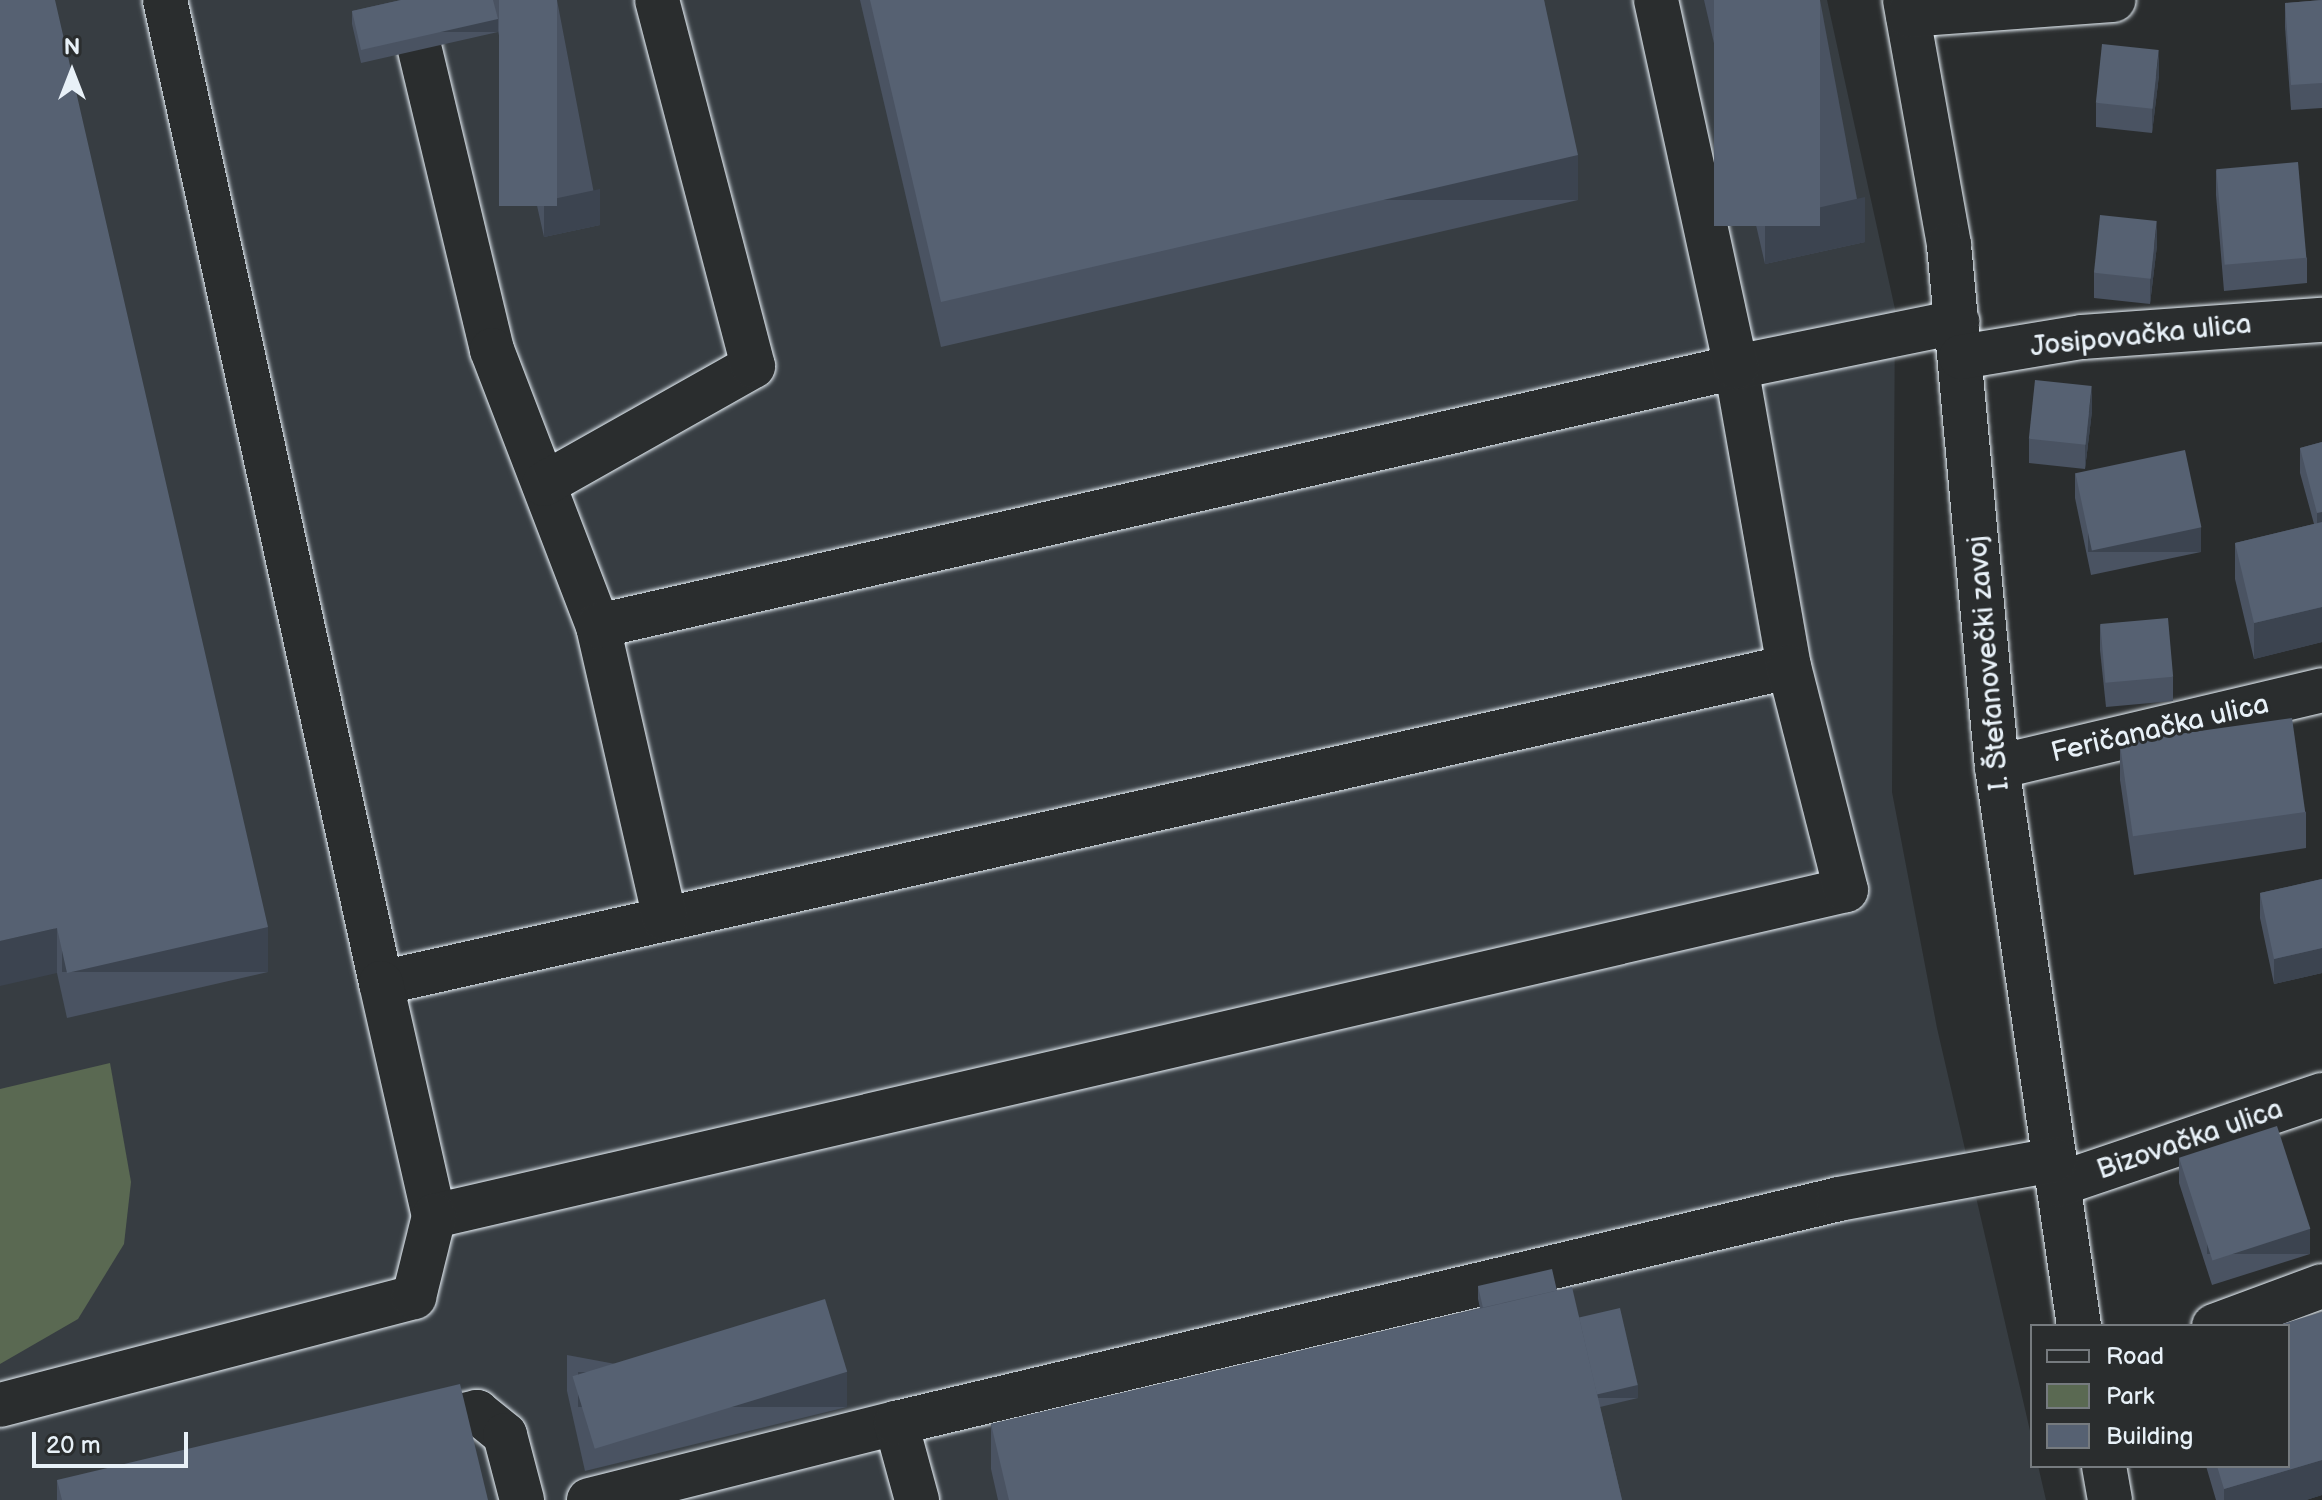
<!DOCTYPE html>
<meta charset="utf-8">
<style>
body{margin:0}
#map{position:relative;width:2322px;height:1500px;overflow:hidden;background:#2a2d2e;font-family:"Balsamiq Sans",sans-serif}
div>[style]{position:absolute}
.built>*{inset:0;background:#373d42}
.green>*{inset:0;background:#5a6952}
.roads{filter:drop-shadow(0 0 2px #e8f1f8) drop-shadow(0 0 2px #e8f1f8)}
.minor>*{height:44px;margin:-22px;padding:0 22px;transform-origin:22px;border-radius:22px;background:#2a2d2e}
.wall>*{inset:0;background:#4a5362}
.shaded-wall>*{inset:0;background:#3c4450;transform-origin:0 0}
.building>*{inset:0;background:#566172;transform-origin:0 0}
span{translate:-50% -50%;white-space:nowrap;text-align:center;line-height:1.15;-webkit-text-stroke:6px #2a2d2e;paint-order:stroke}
.street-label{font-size:28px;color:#e8f1f8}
.legend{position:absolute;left:2030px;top:1324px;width:260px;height:144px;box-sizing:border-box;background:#2a2d2e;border:2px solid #767b7f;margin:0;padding:10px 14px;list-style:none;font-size:24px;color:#e8f1f8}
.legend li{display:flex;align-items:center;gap:16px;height:40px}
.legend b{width:40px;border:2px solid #767b7f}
.north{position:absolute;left:32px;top:32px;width:80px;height:80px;-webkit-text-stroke:6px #2a2d2e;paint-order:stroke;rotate:0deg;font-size:22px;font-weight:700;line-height:32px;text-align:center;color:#e8f1f8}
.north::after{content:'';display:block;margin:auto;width:28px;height:36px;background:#e8f1f8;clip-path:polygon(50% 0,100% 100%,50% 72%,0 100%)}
.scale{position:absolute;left:32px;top:1432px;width:156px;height:36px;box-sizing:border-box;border:4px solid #e8f1f8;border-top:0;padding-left:10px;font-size:24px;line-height:28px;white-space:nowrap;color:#e8f1f8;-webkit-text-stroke:6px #2a2d2e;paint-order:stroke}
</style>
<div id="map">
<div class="built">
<div style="clip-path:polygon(0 0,1827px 0,1895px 309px,1892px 792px,1937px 1028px,2046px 1500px,0 1500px)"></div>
</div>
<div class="green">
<div style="clip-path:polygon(110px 1063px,131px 1182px,124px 1244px,78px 1319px,0 1364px,0 1089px)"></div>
</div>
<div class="roads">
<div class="minor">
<div style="left:165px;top:0;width:1006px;rotate:77.61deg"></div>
<div style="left:381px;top:983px;width:1443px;rotate:-12.65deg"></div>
<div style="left:1789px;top:667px;width:305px;rotate:-100deg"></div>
<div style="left:1736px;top:367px;width:226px;rotate:-11.5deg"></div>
<div style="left:1905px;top:0;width:249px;rotate:79.8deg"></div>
<div style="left:1949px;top:245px;width:524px;rotate:84.75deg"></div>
<div style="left:1997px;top:767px;width:565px;rotate:81.65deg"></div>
<div style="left:1908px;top:15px;width:206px;rotate:-4.2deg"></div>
<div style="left:420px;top:50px;width:309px;rotate:76.5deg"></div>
<div style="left:492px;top:350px;width:296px;rotate:69deg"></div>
<div style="left:1961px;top:357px;width:123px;rotate:-9.4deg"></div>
<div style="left:2082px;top:337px;width:241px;rotate:-4.1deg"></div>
<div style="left:544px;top:484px;width:240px;rotate:-29.4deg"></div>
<div style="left:753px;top:366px;width:378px;rotate:-104.7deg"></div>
<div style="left:1997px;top:767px;width:334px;rotate:-13.3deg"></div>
<div style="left:665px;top:919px;width:301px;rotate:-102.9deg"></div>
<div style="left:598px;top:626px;width:1167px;rotate:-12.82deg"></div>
<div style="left:1736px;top:367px;width:376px;rotate:-102.3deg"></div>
<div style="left:381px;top:983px;width:239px;rotate:77.2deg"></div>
<div style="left:434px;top:1216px;width:1449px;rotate:-13deg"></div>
<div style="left:1846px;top:890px;width:230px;rotate:-104.3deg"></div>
<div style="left:2059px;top:1184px;width:278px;rotate:-18.7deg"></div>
<div style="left:2214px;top:1326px;width:115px;rotate:-20.3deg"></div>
<div style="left:0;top:1405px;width:428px;rotate:-14.6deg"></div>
<div style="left:414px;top:1297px;width:83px;rotate:-76.1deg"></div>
<div style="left:411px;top:1427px;width:68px;rotate:-12.8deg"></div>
<div style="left:477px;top:1412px;width:36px;rotate:39deg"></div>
<div style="left:505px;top:1435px;width:67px;rotate:75.3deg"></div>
<div style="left:2104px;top:1466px;width:35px;rotate:80deg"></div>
<div style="left:589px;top:1500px;width:317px;rotate:-14.1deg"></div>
<div style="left:917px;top:1500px;width:80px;rotate:-105.3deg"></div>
<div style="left:896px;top:1423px;width:969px;rotate:-13.36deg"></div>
<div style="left:1839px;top:1199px;width:219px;rotate:-10.3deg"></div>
</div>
</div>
<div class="wall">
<div style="clip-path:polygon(0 0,268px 972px,67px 1018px,57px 973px)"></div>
<div style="clip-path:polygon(401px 0,557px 0,600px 225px,544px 237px,498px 31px,498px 32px,361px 63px,352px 24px,352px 11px)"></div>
<div style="clip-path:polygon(860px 0,1544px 0,1578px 200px,941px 347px)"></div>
<div style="clip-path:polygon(1704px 0,1820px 0,1865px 242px,1765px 264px)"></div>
<div style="clip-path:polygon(2322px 0,2322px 108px,2291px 110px,2285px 27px,2285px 3px)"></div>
<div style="clip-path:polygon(2159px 75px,2152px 133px,2096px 127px,2096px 103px)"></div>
<div style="clip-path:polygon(2216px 170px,2307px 258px,2307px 283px,2224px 291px,2216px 195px)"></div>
<div style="clip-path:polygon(2157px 245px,2150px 304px,2094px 298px,2094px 273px)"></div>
<div style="clip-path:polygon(2092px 411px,2085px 469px,2029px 463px,2029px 439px)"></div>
<div style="clip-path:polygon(2322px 442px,2322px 642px,2254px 659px,2235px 579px,2235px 543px,2314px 524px,2300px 473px,2300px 448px)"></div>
<div style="clip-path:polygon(2075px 473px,2201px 552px,2091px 575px,2075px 498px)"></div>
<div style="clip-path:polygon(2100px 625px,2173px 677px,2173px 701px,2106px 707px,2100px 650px)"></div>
<div style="clip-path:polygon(2120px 745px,2306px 812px,2306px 848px,2134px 875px,2120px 780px)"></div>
<div style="clip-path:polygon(2322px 879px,2322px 973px,2274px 984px,2260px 918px,2260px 893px)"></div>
<div style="clip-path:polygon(2179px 1158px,2310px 1254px,2212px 1285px,2179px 1183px)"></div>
<div style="clip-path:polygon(1478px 1286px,1557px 1290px,1579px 1317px,1638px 1398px,1600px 1407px,1622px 1500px,998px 1500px,991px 1469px,991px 1424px,1480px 1308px,1478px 1299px)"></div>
<div style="clip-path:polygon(2322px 1312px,2322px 1495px,2306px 1500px,2216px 1500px,2206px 1466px,2288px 1466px)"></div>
<div style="clip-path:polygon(567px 1355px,847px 1407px,585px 1471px,567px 1391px)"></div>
<div style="clip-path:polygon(57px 1480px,488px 1500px,57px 1500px)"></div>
</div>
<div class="shaded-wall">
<div style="left:498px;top:19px;width:13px;height:140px;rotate:90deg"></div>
<div style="clip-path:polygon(2159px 50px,2159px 75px,2152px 133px,2152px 109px)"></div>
<div style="left:1578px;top:155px;width:45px;height:654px;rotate:90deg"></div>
<div style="clip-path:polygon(600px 189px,600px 225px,544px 237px,544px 201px)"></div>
<div style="clip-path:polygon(1865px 197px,1865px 242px,1765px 264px,1765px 220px)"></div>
<div style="clip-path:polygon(2157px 221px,2157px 245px,2150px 304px,2150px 280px)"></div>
<div style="clip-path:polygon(2092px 386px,2092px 411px,2085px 469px,2085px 445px)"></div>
<div style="left:2322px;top:512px;width:25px;height:5px;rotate:90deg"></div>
<div style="left:2201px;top:527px;width:25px;height:113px;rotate:90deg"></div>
<div style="clip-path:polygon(2322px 607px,2322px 642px,2254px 659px,2254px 623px)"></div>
<div style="left:268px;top:927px;width:45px;height:206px;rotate:90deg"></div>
<div style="clip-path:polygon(57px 928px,57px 973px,0 986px,0 941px)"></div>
<div style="clip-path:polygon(2322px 948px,2322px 973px,2274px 984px,2274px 959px)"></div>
<div style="left:2310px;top:1229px;width:25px;height:103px;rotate:90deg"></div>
<div style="left:847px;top:1372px;width:35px;height:269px;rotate:90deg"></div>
<div style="left:1638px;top:1385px;width:13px;height:49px;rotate:90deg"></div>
<div style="clip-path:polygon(2322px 1460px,2322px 1495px,2306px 1500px,2224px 1500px,2224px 1489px)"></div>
</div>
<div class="building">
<div style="clip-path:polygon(0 0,55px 0,268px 927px,67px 973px,57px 928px,0 941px)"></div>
<div style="clip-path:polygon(401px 0,493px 0,498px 19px,361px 50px,352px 11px)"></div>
<div style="left:499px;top:0;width:58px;height:206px"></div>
<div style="clip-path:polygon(870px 0,1544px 0,1578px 155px,941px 302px)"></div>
<div style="left:1714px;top:0;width:106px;height:226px"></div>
<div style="clip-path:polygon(2322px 0,2322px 83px,2291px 85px,2285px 3px)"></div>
<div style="left:2102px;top:44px;width:57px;height:59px;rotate:6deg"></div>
<div style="left:2298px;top:162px;width:96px;height:82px;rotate:85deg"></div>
<div style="left:2100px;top:215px;width:57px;height:58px;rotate:6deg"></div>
<div style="left:2035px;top:380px;width:57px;height:59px;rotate:6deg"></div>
<div style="clip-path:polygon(2322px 442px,2322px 512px,2317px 513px,2300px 448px)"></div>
<div style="left:2185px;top:450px;width:79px;height:112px;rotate:78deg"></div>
<div style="clip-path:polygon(2322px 522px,2322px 607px,2254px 623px,2235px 543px)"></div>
<div style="left:2168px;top:618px;width:59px;height:68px;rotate:85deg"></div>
<div style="left:2292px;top:718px;width:95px;height:174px;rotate:82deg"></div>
<div style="clip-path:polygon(2322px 879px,2322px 948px,2274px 959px,2260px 893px)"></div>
<div style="left:2277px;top:1126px;width:108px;height:103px;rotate:72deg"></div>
<div style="left:1552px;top:1269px;width:22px;height:76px;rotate:77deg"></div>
<div style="clip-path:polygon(1572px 1287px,1622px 1500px,1009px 1500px,991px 1424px)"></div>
<div style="left:825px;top:1299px;width:76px;height:264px;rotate:73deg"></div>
<div style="left:1620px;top:1308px;width:79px;height:42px;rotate:77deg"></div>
<div style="clip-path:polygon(2322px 1312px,2322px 1460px,2224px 1489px,2217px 1466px,2288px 1466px,2288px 1326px,2276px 1326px)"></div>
<div style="clip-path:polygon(460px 1384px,488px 1500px,62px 1500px,57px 1480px)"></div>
</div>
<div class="street-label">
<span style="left:2141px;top:336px;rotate:-6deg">Josipovačka ulica</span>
<span style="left:1989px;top:663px;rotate:-95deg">I. Štefanovečki zavoj</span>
<span style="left:2160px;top:729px;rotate:-13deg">Feričanačka ulica</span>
<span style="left:2190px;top:1140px;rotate:-19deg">Bizovačka ulica</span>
</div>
<ul class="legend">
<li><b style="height:10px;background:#2a2d2e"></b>Road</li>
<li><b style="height:22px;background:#5a6952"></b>Park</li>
<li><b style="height:22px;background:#566172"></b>Building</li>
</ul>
<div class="north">N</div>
<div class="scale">20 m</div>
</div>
